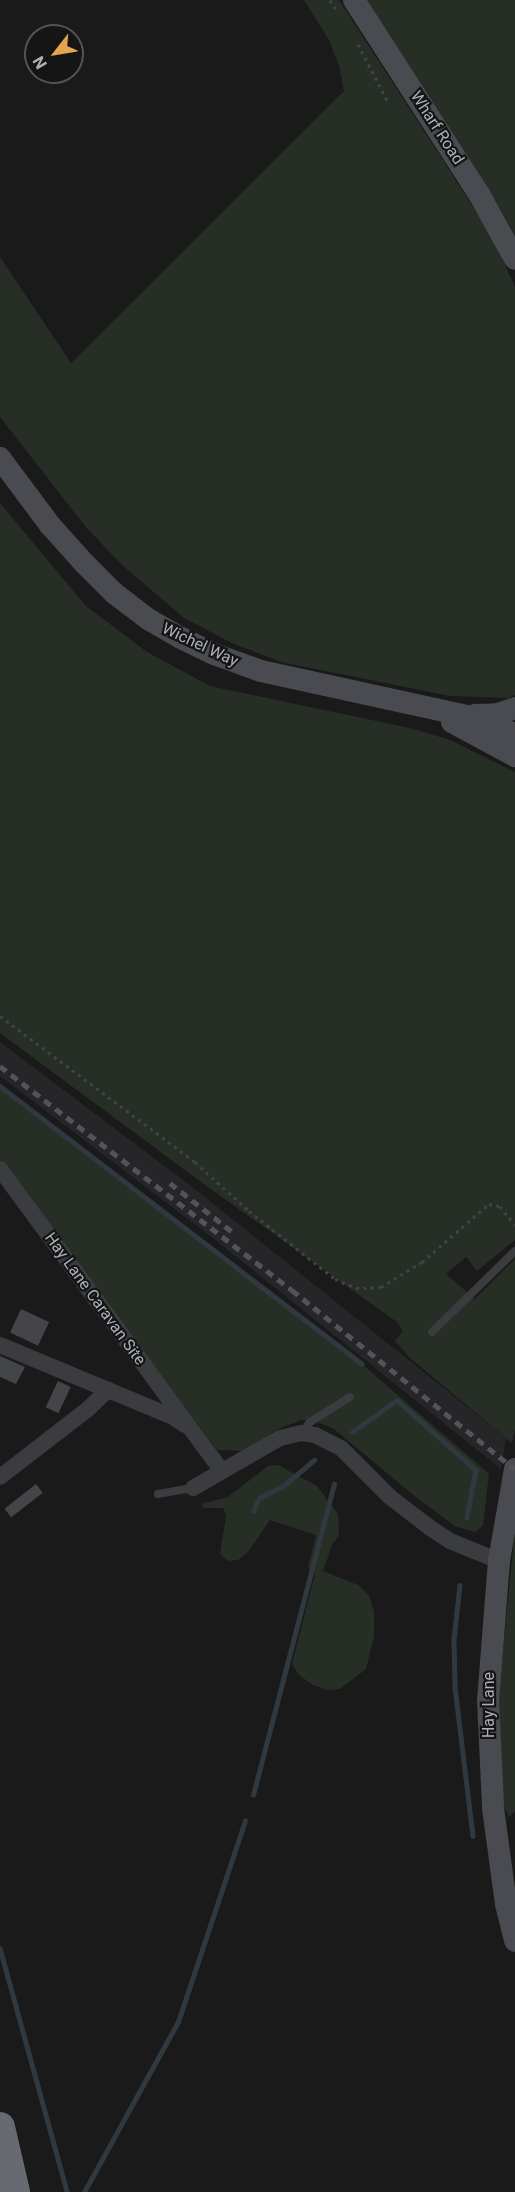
<!DOCTYPE html>
<style>
body{margin:0}
#map{position:relative;width:515px;height:2192px;overflow:hidden;background:#1a1a1b;font-family:Roboto,sans-serif}
div>[style]{position:absolute}
.built>*{inset:0;background:#262628}
.green>*{inset:0;background:#262e26}
.stream>*{height:4.5px;margin:-2.25px;padding:0 2.25px;transform-origin:2.25px;border-radius:2.25px;background:#30393f}
.building>*{inset:0;background:#444548;transform-origin:0 0}
.path>*{height:3px;margin-top:-1.5px;transform-origin:0;background:repeating-linear-gradient(90deg,#414347 0 3px,transparent 0 7.5px)}
.lane>*{height:8px;margin:-4px;padding:0 4px;transform-origin:4px;border-radius:4px;background:#3b3c40}
.street>*{height:16px;margin:-8px;padding:0 8px;transform-origin:8px;border-radius:8px;background:#3b3c40}
.secondary>*{height:22px;margin:-11px;padding:0 11px;transform-origin:11px;border-radius:11px;background:#494b50}
.highway>*{height:30px;margin:-15px;padding:0 15px;transform-origin:15px;border-radius:15px;background:#676a71}
.rail>*{height:4.5px;margin-top:-2.25px;transform-origin:0;background:repeating-linear-gradient(90deg,#525459 0 8px,transparent 0 14px)}
span{translate:-50% -50%;white-space:nowrap;text-align:center;line-height:1.15;-webkit-text-stroke:4.5px #151516;paint-order:stroke}
.street-label{font-size:16px;color:#adb2ba}
.north{position:absolute;left:24px;top:24px;width:60px;height:60px;box-sizing:border-box;background:#151516;border:2px solid #525458;border-radius:50%;rotate:239deg;font-size:16px;font-weight:700;line-height:24px;text-align:center;color:#adb2ba}
.north::after{content:'';display:block;margin:auto;width:21px;height:27px;background:#e2a64b;clip-path:polygon(50% 0,100% 100%,50% 72%,0 100%)}
</style>
<div id="map">
<div class="built">
<div style="clip-path:polygon(0 1042px,195px 1189px,506px 1438px,501px 1469px,218px 1242px,0 1076px)"></div>
</div>
<div class="green">
<div style="clip-path:polygon(304px 0,339px 0,492px 236px,515px 287px,515px 695px,509px 698px,450px 696px,281px 662px,232px 643px,184px 618px,122px 565px,85px 526px,0 417px,0 257px,71px 363px,344px 91px,339px 66px,329px 40px)"></div>
<div style="clip-path:polygon(367px 0,515px 0,515px 235px,482px 178px)"></div>
<div style="clip-path:polygon(0 503px,86px 606px,147px 652px,210px 686px,410px 728px,450px 740px,515px 772px,515px 1240px,477px 1271px,466px 1257px,446px 1274px,475px 1299px,515px 1259px,515px 1430px,512px 1443px,410px 1358px,395px 1341px,403px 1331px,397px 1322px,201px 1182px,0 1033px)"></div>
<div style="clip-path:polygon(0 1086px,362px 1364px,489px 1474px,483px 1526px,475px 1532px,455px 1526px,417px 1498px,334px 1429px,317px 1422px,301px 1420px,276px 1430px,244px 1451px,217px 1450px,0 1160px)"></div>
<div style="clip-path:polygon(278px 1465px,317px 1486px,338px 1514px,339px 1536px,333px 1543px,323px 1571px,358px 1585px,369px 1595px,374px 1612px,374px 1636px,366px 1669px,340px 1689px,327px 1690px,313px 1685px,299px 1675px,292px 1664px,315px 1574px,308px 1568px,316px 1535px,270px 1520px,248px 1552px,238px 1560px,228px 1561px,220px 1554px,226px 1516px,223px 1508px,203px 1508px,201px 1504px,228px 1497px,268px 1466px)"></div>
<div style="clip-path:polygon(515px 1530px,515px 1811px,509px 1817px,502px 1803px,498px 1700px)"></div>
</div>
<div class="stream">
<div style="left:0;top:1086px;width:456px;rotate:37.5deg"></div>
<div style="left:352px;top:1432px;width:55px;rotate:-35.4deg"></div>
<div style="left:397px;top:1400px;width:106px;rotate:41.5deg"></div>
<div style="left:476px;top:1470px;width:48px;rotate:100.8deg"></div>
<div style="left:253px;top:1511px;width:14px;rotate:-65deg"></div>
<div style="left:259px;top:1498px;width:25px;rotate:-26deg"></div>
<div style="left:282px;top:1487px;width:42px;rotate:-40.2deg"></div>
<div style="left:460px;top:1585px;width:54px;rotate:96.3deg"></div>
<div style="left:454px;top:1639px;width:48px;rotate:88.8deg"></div>
<div style="left:455px;top:1687px;width:150px;rotate:83.1deg"></div>
<div style="left:253px;top:1795px;width:321px;rotate:-75.4deg"></div>
<div style="left:0;top:1948px;width:253px;rotate:74.6deg"></div>
<div style="left:84px;top:2192px;width:194px;rotate:-61.1deg"></div>
<div style="left:178px;top:2022px;width:212px;rotate:-71.6deg"></div>
</div>
<div class="building">
<div style="left:21px;top:1309px;width:31px;height:26px;rotate:25deg"></div>
<div style="clip-path:polygon(0 1356px,25px 1367px,16px 1384px,0 1377px)"></div>
<div style="left:58px;top:1381px;width:14px;height:29px;rotate:25deg"></div>
<div style="left:36px;top:1484px;width:11px;height:40px;rotate:52deg"></div>
</div>
<div class="path">
<div style="left:330px;top:0;width:13px;rotate:58deg"></div>
<div style="left:358px;top:44px;width:65px;rotate:62.7deg"></div>
<div style="left:0;top:1016px;width:244px;rotate:36.8deg"></div>
<div style="left:195px;top:1162px;width:73px;rotate:42.2deg"></div>
<div style="left:249px;top:1211px;width:110px;rotate:38.3deg"></div>
<div style="left:335px;top:1279px;width:23px;rotate:23deg"></div>
<div style="left:356px;top:1288px;width:25px;rotate:-2deg"></div>
<div style="left:381px;top:1287px;width:48px;rotate:-31.4deg"></div>
<div style="left:422px;top:1262px;width:89px;rotate:-40.9deg"></div>
<div style="left:489px;top:1204px;width:11px;rotate:10deg"></div>
<div style="left:500px;top:1206px;width:24px;rotate:52deg"></div>
</div>
<div class="lane">
<div style="left:432px;top:1332px;width:116px;rotate:-44.3deg"></div>
<div style="left:302px;top:1433px;width:14px;rotate:-54deg"></div>
<div style="left:310px;top:1422px;width:47px;rotate:-32deg"></div>
<div style="left:158px;top:1494px;width:36px;rotate:-10deg"></div>
</div>
<div class="street">
<div style="left:0;top:1169px;width:375px;rotate:53.7deg"></div>
<div style="left:0;top:1345px;width:187px;rotate:22.6deg"></div>
<div style="left:173px;top:1417px;width:14px;rotate:34deg"></div>
<div style="left:0;top:1477px;width:111px;rotate:-37.7deg"></div>
<div style="left:88px;top:1409px;width:28px;rotate:-44deg"></div>
<div style="left:193px;top:1488px;width:100px;rotate:-29.9deg"></div>
<div style="left:280px;top:1438px;width:22px;rotate:-13deg"></div>
<div style="left:301px;top:1433px;width:14px;rotate:8deg"></div>
<div style="left:315px;top:1435px;width:29px;rotate:27deg"></div>
<div style="left:341px;top:1448px;width:69px;rotate:45deg"></div>
<div style="left:390px;top:1497px;width:49px;rotate:37.6deg"></div>
<div style="left:429px;top:1527px;width:25px;rotate:34deg"></div>
<div style="left:450px;top:1541px;width:53px;rotate:22.2deg"></div>
</div>
<div class="secondary">
<div style="left:354px;top:0;width:231px;rotate:57.2deg"></div>
<div style="left:479px;top:194px;width:74px;rotate:61deg"></div>
<div style="left:0;top:458px;width:84px;rotate:53.3deg"></div>
<div style="left:50px;top:525px;width:51px;rotate:48.2deg"></div>
<div style="left:84px;top:563px;width:42px;rotate:45deg"></div>
<div style="left:114px;top:593px;width:43px;rotate:37.4deg"></div>
<div style="left:148px;top:619px;width:36px;rotate:30deg"></div>
<div style="left:179px;top:637px;width:39px;rotate:26deg"></div>
<div style="left:214px;top:654px;width:50px;rotate:19.9deg"></div>
<div style="left:261px;top:671px;width:212px;rotate:12.3deg"></div>
<div style="left:468px;top:716px;width:50px;rotate:21deg"></div>
<div style="left:475px;top:715px;width:23px;rotate:-2deg"></div>
<div style="left:498px;top:714px;width:18px;rotate:-19deg"></div>
<div style="left:452px;top:722px;width:72px;rotate:28.4deg"></div>
<div style="left:515px;top:1469px;width:93px;rotate:99.9deg"></div>
<div style="left:499px;top:1561px;width:139px;rotate:94.5deg"></div>
<div style="left:488px;top:1700px;width:108px;rotate:87.3deg"></div>
<div style="left:493px;top:1808px;width:97px;rotate:82.3deg"></div>
<div style="left:506px;top:1904px;width:38px;rotate:76deg"></div>
</div>
<div class="highway">
<div style="left:0;top:2127px;width:67px;rotate:77deg"></div>
</div>
<div class="rail">
<div style="left:0;top:1066px;width:368px;rotate:37.5deg"></div>
<div style="left:292px;top:1290px;width:286px;rotate:38.8deg"></div>
<div style="left:170px;top:1183px;width:81px;rotate:38deg"></div>
</div>
<div class="street-label">
<span style="left:437px;top:128px;rotate:57deg">Wharf Road</span>
<span style="left:200px;top:645px;rotate:25deg">Wichel Way</span>
<span style="left:95px;top:1299px;rotate:54deg">Hay Lane Caravan Site</span>
<span style="left:489px;top:1705px;rotate:-90deg">Hay Lane</span>
</div>
<div class="north">N</div>
</div>
